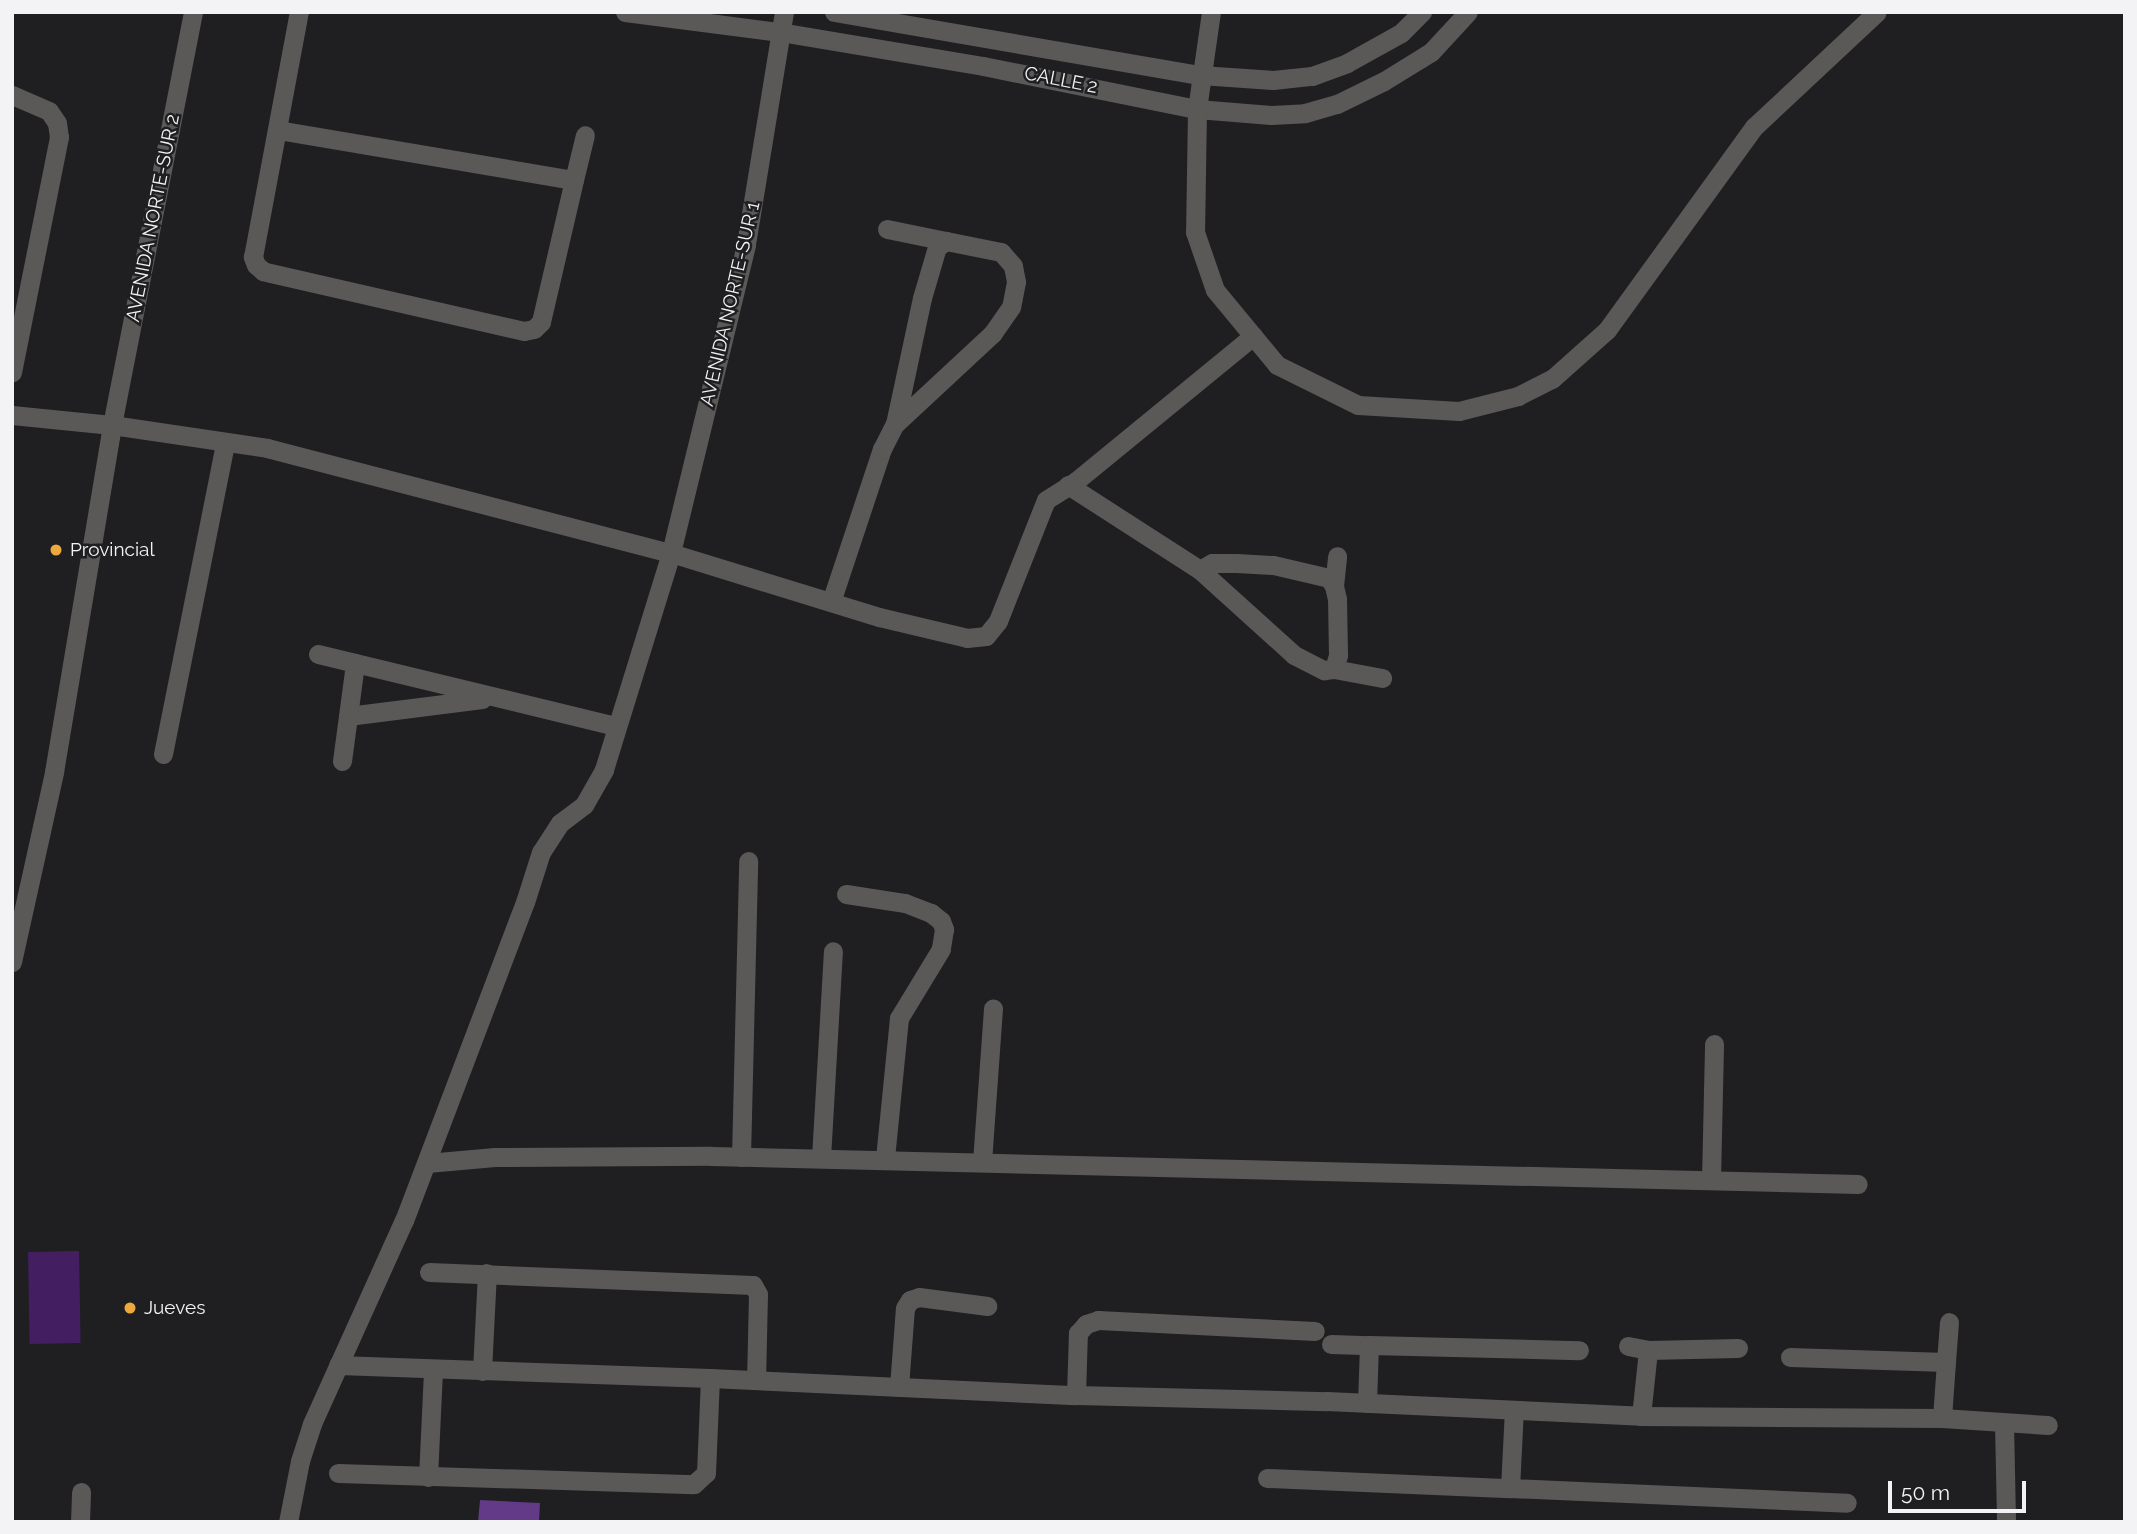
<!DOCTYPE html>
<style>
body{margin:0}
#map{position:relative;width:2137px;height:1534px;overflow:hidden;background:#1f1e21;font-family:Raleway,sans-serif}
div>[style]{position:absolute}
.green>*{inset:0;background:#431f62;transform-origin:0 0}
.building>*{inset:0;background:#623a87}
.minor>*{height:19px;margin:-9.5px;padding:0 9.5px;transform-origin:9.5px;border-radius:9.5px;background:#5a5957}
.dots>*{width:19px;height:19px;translate:-50% -50%;box-sizing:border-box;border:4px solid #1f1e21;border-radius:50%}
span{translate:-50% -50%;white-space:nowrap;text-align:center;line-height:1.15;-webkit-text-stroke:5px #1f1e21;paint-order:stroke}
.street-label{font-size:19px;color:#f3f2f4}
.poi-label{font-size:19px;color:#f3f2f4}
.left{translate:0 -50%;text-align:left}
.frame{position:absolute;inset:0;border:14px solid #f3f2f4;pointer-events:none}
.scale{position:absolute;left:1888px;top:1481px;width:138px;height:32px;box-sizing:border-box;border:4px solid #f3f2f4;border-top:0;padding-left:9px;font-size:21px;line-height:24px;white-space:nowrap;color:#f3f2f4;-webkit-text-stroke:5px #1f1e21;paint-order:stroke}
</style>
<div id="map">
<div class="green">
<div style="left:79px;top:1251px;width:92px;height:51px;rotate:89deg"></div>
</div>
<div class="building">
<div style="clip-path:polygon(480px 1500px,540px 1503px,539px 1522px,478px 1522px)"></div>
</div>
<div class="minor">
<div style="left:625px;top:12px;width:156px;rotate:7.4deg"></div>
<div style="left:780px;top:32px;width:206px;rotate:9.5deg"></div>
<div style="left:983px;top:66px;width:218px;rotate:11.4deg"></div>
<div style="left:1197px;top:109px;width:74px;rotate:4.6deg"></div>
<div style="left:1271px;top:115px;width:34px;rotate:-3deg"></div>
<div style="left:1305px;top:113px;width:33px;rotate:-16deg"></div>
<div style="left:1337px;top:104px;width:52px;rotate:-26.1deg"></div>
<div style="left:1384px;top:81px;width:55px;rotate:-31.7deg"></div>
<div style="left:1431px;top:52px;width:54px;rotate:-47.2deg"></div>
<div style="left:784px;top:12px;width:236px;rotate:99.3deg"></div>
<div style="left:746px;top:245px;width:317px;rotate:103.7deg"></div>
<div style="left:671px;top:553px;width:218px;rotate:17.1deg"></div>
<div style="left:879px;top:617px;width:90px;rotate:13.4deg"></div>
<div style="left:967px;top:638px;width:19px;rotate:-6deg"></div>
<div style="left:986px;top:636px;width:19px;rotate:-51deg"></div>
<div style="left:998px;top:621px;width:130px;rotate:-68.4deg"></div>
<div style="left:1046px;top:500px;width:36px;rotate:-32deg"></div>
<div style="left:1076px;top:481px;width:229px;rotate:-39.3deg"></div>
<div style="left:834px;top:12px;width:371px;rotate:9.8deg"></div>
<div style="left:1200px;top:75px;width:73px;rotate:3.9deg"></div>
<div style="left:1273px;top:80px;width:39px;rotate:-6deg"></div>
<div style="left:1312px;top:76px;width:37px;rotate:-20deg"></div>
<div style="left:1347px;top:63px;width:62px;rotate:-29.1deg"></div>
<div style="left:1401px;top:33px;width:30px;rotate:-45deg"></div>
<div style="left:1211px;top:12px;width:98px;rotate:98.2deg"></div>
<div style="left:1197px;top:109px;width:123px;rotate:90.9deg"></div>
<div style="left:1195px;top:232px;width:61px;rotate:71deg"></div>
<div style="left:1215px;top:290px;width:97px;rotate:50.4deg"></div>
<div style="left:1277px;top:365px;width:90px;rotate:26.3deg"></div>
<div style="left:1358px;top:405px;width:101px;rotate:3.4deg"></div>
<div style="left:1459px;top:411px;width:61px;rotate:-14.3deg"></div>
<div style="left:1518px;top:396px;width:38px;rotate:-27deg"></div>
<div style="left:1552px;top:379px;width:74px;rotate:-41.7deg"></div>
<div style="left:1607px;top:330px;width:251px;rotate:-54.1deg"></div>
<div style="left:1754px;top:127px;width:168px;rotate:-43.1deg"></div>
<div style="left:12px;top:95px;width:40px;rotate:23.4deg"></div>
<div style="left:49px;top:111px;width:14px;rotate:56deg"></div>
<div style="left:57px;top:123px;width:14px;rotate:82deg"></div>
<div style="left:59px;top:137px;width:240px;rotate:101.3deg"></div>
<div style="left:278px;top:130px;width:300px;rotate:9.6deg"></div>
<div style="left:574px;top:180px;width:146px;rotate:103.1deg"></div>
<div style="left:541px;top:322px;width:10px;rotate:135deg"></div>
<div style="left:534px;top:329px;width:10px;rotate:169deg"></div>
<div style="left:524px;top:331px;width:268px;rotate:-167.1deg"></div>
<div style="left:263px;top:271px;width:9px;rotate:-139deg"></div>
<div style="left:256px;top:265px;width:9px;rotate:-111deg"></div>
<div style="left:253px;top:257px;width:249px;rotate:-79.4deg"></div>
<div style="left:574px;top:180px;width:46px;rotate:-76.3deg"></div>
<div style="left:887px;top:229px;width:60px;rotate:11.5deg"></div>
<div style="left:12px;top:415px;width:100px;rotate:5.7deg"></div>
<div style="left:112px;top:425px;width:157px;rotate:8.4deg"></div>
<div style="left:267px;top:448px;width:417px;rotate:14.6deg"></div>
<div style="left:671px;top:553px;width:227px;rotate:107.2deg"></div>
<div style="left:604px;top:770px;width:40px;rotate:119.7deg"></div>
<div style="left:584px;top:805px;width:30px;rotate:143deg"></div>
<div style="left:560px;top:823px;width:35px;rotate:123deg"></div>
<div style="left:541px;top:852px;width:52px;rotate:107.7deg"></div>
<div style="left:525px;top:902px;width:340px;rotate:110.8deg"></div>
<div style="left:404px;top:1220px;width:224px;rotate:114.3deg"></div>
<div style="left:312px;top:1424px;width:39px;rotate:108deg"></div>
<div style="left:300px;top:1461px;width:62px;rotate:101.1deg"></div>
<div style="left:1068px;top:485px;width:157px;rotate:32.8deg"></div>
<div style="left:1200px;top:570px;width:127px;rotate:42.1deg"></div>
<div style="left:1294px;top:655px;width:34px;rotate:27deg"></div>
<div style="left:1324px;top:670px;width:10px;rotate:-6deg"></div>
<div style="left:1334px;top:669px;width:15px;rotate:-74deg"></div>
<div style="left:1338px;top:655px;width:56px;rotate:-91deg"></div>
<div style="left:1337px;top:599px;width:13px;rotate:-103deg"></div>
<div style="left:1334px;top:586px;width:9px;rotate:-122deg"></div>
<div style="left:1329px;top:578px;width:57px;rotate:-166.9deg"></div>
<div style="left:1273px;top:565px;width:37px;rotate:-177deg"></div>
<div style="left:1236px;top:563px;width:24px;rotate:180deg"></div>
<div style="left:1212px;top:563px;width:14px;rotate:150deg"></div>
<div style="left:1334px;top:586px;width:30px;rotate:-84deg"></div>
<div style="left:831px;top:602px;width:161px;rotate:-71.6deg"></div>
<div style="left:882px;top:449px;width:28px;rotate:-63deg"></div>
<div style="left:895px;top:424px;width:129px;rotate:-77.9deg"></div>
<div style="left:922px;top:298px;width:53px;rotate:-73.6deg"></div>
<div style="left:937px;top:247px;width:11px;rotate:-34deg"></div>
<div style="left:946px;top:241px;width:56px;rotate:11.3deg"></div>
<div style="left:1001px;top:252px;width:18px;rotate:49deg"></div>
<div style="left:1013px;top:266px;width:16px;rotate:79deg"></div>
<div style="left:1016px;top:282px;width:25px;rotate:101deg"></div>
<div style="left:1011px;top:307px;width:32px;rotate:125deg"></div>
<div style="left:993px;top:333px;width:134px;rotate:137.1deg"></div>
<div style="left:318px;top:654px;width:307px;rotate:13.6deg"></div>
<div style="left:1334px;top:669px;width:49px;rotate:10.6deg"></div>
<div style="left:348px;top:716px;width:135px;rotate:-7.2deg"></div>
<div style="left:163px;top:754px;width:317px;rotate:-78.7deg"></div>
<div style="left:342px;top:761px;width:99px;rotate:-82.4deg"></div>
<div style="left:846px;top:894px;width:60px;rotate:8.7deg"></div>
<div style="left:905px;top:903px;width:28px;rotate:21deg"></div>
<div style="left:931px;top:913px;width:13px;rotate:39deg"></div>
<div style="left:941px;top:921px;width:9px;rotate:69deg"></div>
<div style="left:944px;top:929px;width:20px;rotate:99deg"></div>
<div style="left:941px;top:949px;width:81px;rotate:121.3deg"></div>
<div style="left:899px;top:1018px;width:142px;rotate:95.7deg"></div>
<div style="left:12px;top:962px;width:195px;rotate:-77.5deg"></div>
<div style="left:54px;top:772px;width:352px;rotate:-80.5deg"></div>
<div style="left:112px;top:425px;width:421px;rotate:-78.9deg"></div>
<div style="left:741px;top:1157px;width:296px;rotate:-88.6deg"></div>
<div style="left:821px;top:1158px;width:207px;rotate:-86.7deg"></div>
<div style="left:982px;top:1162px;width:154px;rotate:-85.9deg"></div>
<div style="left:427px;top:1163px;width:68px;rotate:-5deg"></div>
<div style="left:495px;top:1157px;width:216px;rotate:-0.3deg"></div>
<div style="left:711px;top:1156px;width:1147px;rotate:1.4deg"></div>
<div style="left:1711px;top:1179px;width:135px;rotate:-88.7deg"></div>
<div style="left:429px;top:1272px;width:324px;rotate:2.3deg"></div>
<div style="left:753px;top:1285px;width:10px;rotate:61deg"></div>
<div style="left:758px;top:1294px;width:86px;rotate:91.3deg"></div>
<div style="left:1331px;top:1344px;width:38px;rotate:2deg"></div>
<div style="left:1628px;top:1346px;width:20px;rotate:11deg"></div>
<div style="left:1790px;top:1357px;width:156px;rotate:1.8deg"></div>
<div style="left:1946px;top:1362px;width:56px;rotate:94.1deg"></div>
<div style="left:1946px;top:1362px;width:40px;rotate:-85.7deg"></div>
<div style="left:338px;top:1365px;width:372px;rotate:2deg"></div>
<div style="left:710px;top:1378px;width:366px;rotate:2.7deg"></div>
<div style="left:1076px;top:1395px;width:251px;rotate:1.4deg"></div>
<div style="left:1327px;top:1401px;width:314px;rotate:2.7deg"></div>
<div style="left:1641px;top:1416px;width:301px;rotate:0.4deg"></div>
<div style="left:1942px;top:1418px;width:106px;rotate:3.8deg"></div>
<div style="left:482px;top:1371px;width:98px;rotate:-87.1deg"></div>
<div style="left:899px;top:1387px;width:79px;rotate:-85.7deg"></div>
<div style="left:905px;top:1308px;width:9px;rotate:-58deg"></div>
<div style="left:910px;top:1300px;width:9px;rotate:-18deg"></div>
<div style="left:919px;top:1297px;width:69px;rotate:7.5deg"></div>
<div style="left:1076px;top:1395px;width:62px;rotate:-88.2deg"></div>
<div style="left:1078px;top:1333px;width:12px;rotate:-48deg"></div>
<div style="left:1086px;top:1324px;width:13px;rotate:-18deg"></div>
<div style="left:1098px;top:1320px;width:217px;rotate:2.9deg"></div>
<div style="left:1367px;top:1403px;width:58px;rotate:-88deg"></div>
<div style="left:1369px;top:1345px;width:210px;rotate:1.4deg"></div>
<div style="left:1641px;top:1416px;width:66px;rotate:-83.9deg"></div>
<div style="left:1648px;top:1350px;width:90px;rotate:-1.3deg"></div>
<div style="left:2004px;top:1423px;width:99px;rotate:88.8deg"></div>
<div style="left:338px;top:1473px;width:356px;rotate:1.8deg"></div>
<div style="left:694px;top:1484px;width:16px;rotate:-43deg"></div>
<div style="left:706px;top:1473px;width:95px;rotate:-87.6deg"></div>
<div style="left:428px;top:1477px;width:108px;rotate:-87.3deg"></div>
<div style="left:1267px;top:1478px;width:243px;rotate:2.4deg"></div>
<div style="left:1510px;top:1488px;width:78px;rotate:-87.1deg"></div>
<div style="left:1510px;top:1488px;width:337px;rotate:2.5deg"></div>
<div style="left:80px;top:1522px;width:30px;rotate:-88deg"></div>
</div>
<div class="dots">
<div style="left:56px;top:550px;background:#eea83c"></div>
<div style="left:130px;top:1308px;background:#eea83c"></div>
</div>
<div class="street-label">
<span style="left:1061px;top:80px;rotate:11deg">CALLE 2</span>
<span style="left:153px;top:218px;rotate:-79deg">AVENIDA NORTE-SUR 2</span>
<span style="left:730px;top:304px;rotate:-77deg">AVENIDA NORTE-SUR 1</span>
</div>
<div class="poi-label">
<span class="left" style="left:70px;top:550px">Provincial</span>
<span class="left" style="left:144px;top:1308px">Jueves</span>
</div>
<div class="frame"></div>
<div class="scale">50 m</div>
</div>
